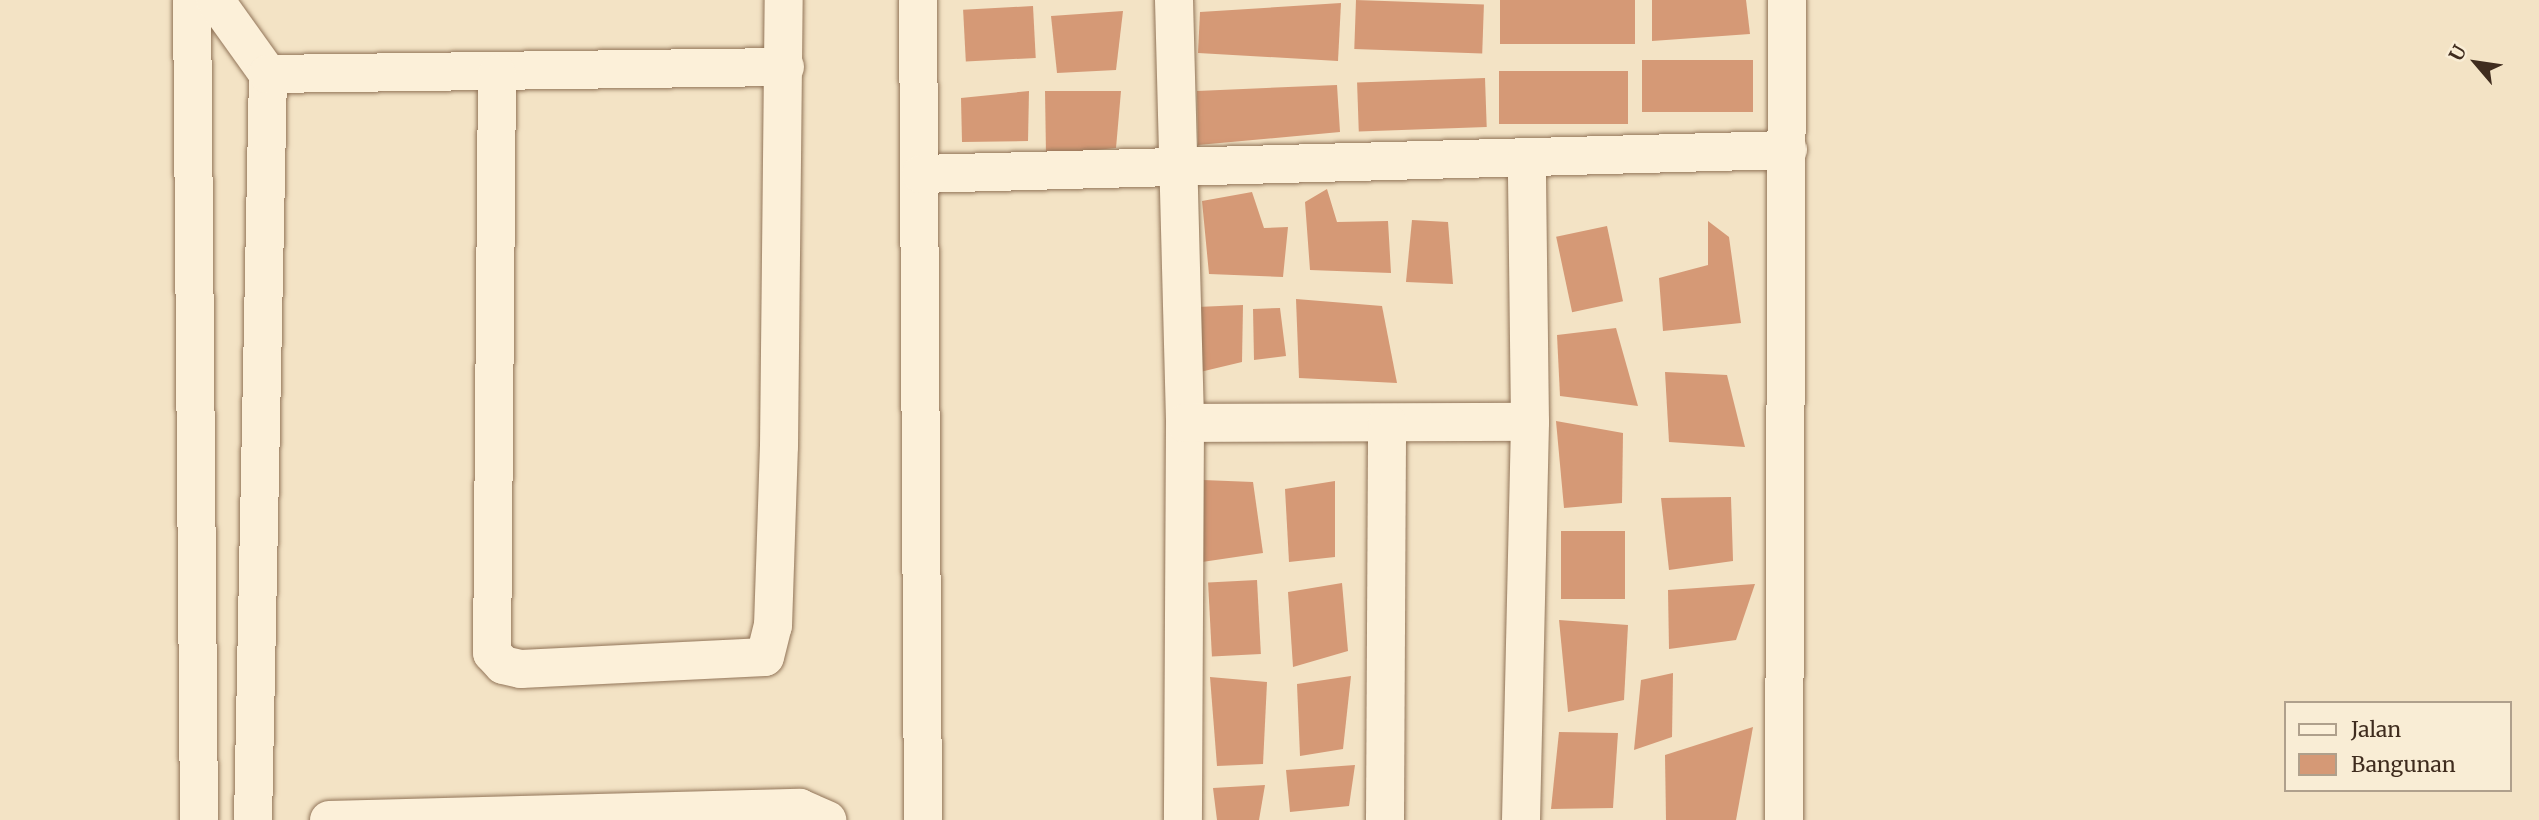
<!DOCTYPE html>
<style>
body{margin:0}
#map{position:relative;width:2539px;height:820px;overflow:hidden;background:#f3e3c5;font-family:Merriweather,serif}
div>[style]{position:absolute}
.building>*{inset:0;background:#d59976;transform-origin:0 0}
.roads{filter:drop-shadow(0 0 2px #917458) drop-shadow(0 0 2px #917458)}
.street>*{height:38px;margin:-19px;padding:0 19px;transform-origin:19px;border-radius:19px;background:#fcf0d9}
span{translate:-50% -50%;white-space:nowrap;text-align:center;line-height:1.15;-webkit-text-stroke:6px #f9edd5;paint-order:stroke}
.legend{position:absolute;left:2284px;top:701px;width:228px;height:91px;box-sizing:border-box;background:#f9edd5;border:2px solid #afa08c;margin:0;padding:9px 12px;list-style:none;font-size:21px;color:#3f2c1e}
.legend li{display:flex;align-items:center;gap:14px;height:35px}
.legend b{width:35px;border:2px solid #afa08c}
.north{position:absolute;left:2441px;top:28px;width:70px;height:70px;-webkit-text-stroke:5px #f9edd5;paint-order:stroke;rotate:299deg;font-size:19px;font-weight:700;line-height:28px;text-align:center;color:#3f2c1e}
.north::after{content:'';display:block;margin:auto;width:24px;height:32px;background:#3f2c1e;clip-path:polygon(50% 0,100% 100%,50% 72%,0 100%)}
</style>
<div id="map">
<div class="building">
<div style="left:1356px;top:0;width:128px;height:49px;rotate:2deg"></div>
<div style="left:1500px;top:0;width:135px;height:44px"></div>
<div style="clip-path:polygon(1652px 0,1746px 0,1750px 34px,1652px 41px)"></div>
<div style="clip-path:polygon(1341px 3px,1338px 61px,1198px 53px,1200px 12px)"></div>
<div style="left:1033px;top:6px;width:52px;height:70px;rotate:87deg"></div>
<div style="clip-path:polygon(1123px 11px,1116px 70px,1057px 73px,1051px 16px)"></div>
<div style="left:1753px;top:60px;width:52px;height:111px;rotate:90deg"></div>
<div style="left:1628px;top:71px;width:53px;height:129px;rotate:90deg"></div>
<div style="left:1485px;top:78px;width:49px;height:128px;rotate:88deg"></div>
<div style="clip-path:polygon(1337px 85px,1340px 132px,1198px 145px,1197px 91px)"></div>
<div style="clip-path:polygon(1029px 91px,1028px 141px,962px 142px,961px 98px)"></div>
<div style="clip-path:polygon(1045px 91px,1121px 91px,1116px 148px,1046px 155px)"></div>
<div style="clip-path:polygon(1327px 189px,1337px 222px,1388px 221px,1391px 273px,1310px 270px,1305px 202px)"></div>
<div style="clip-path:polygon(1252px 192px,1264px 228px,1288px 227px,1283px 277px,1209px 274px,1202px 201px)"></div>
<div style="clip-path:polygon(1412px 220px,1448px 222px,1453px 284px,1406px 282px)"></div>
<div style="clip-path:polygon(1708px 221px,1729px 237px,1741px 323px,1663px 331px,1659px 278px,1708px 265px)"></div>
<div style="left:1607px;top:226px;width:77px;height:52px;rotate:78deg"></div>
<div style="clip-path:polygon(1296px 299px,1382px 306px,1397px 383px,1299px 378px)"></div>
<div style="clip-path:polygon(1243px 305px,1242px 362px,1200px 372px,1197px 307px)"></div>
<div style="clip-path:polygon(1280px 308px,1286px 356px,1254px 360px,1253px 309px)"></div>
<div style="clip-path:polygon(1616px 328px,1638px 406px,1560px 396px,1557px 335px)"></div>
<div style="clip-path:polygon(1665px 372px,1727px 375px,1745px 447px,1669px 442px)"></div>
<div style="clip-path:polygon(1556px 421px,1623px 433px,1622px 503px,1564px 508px)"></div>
<div style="clip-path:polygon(1203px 480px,1253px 482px,1263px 553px,1202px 562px)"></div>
<div style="clip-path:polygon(1335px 481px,1335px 557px,1289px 562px,1285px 489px)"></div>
<div style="clip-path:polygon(1731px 497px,1733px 561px,1669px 570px,1661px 498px)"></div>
<div style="left:1625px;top:531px;width:68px;height:64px;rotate:90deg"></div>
<div style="left:1257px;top:580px;width:74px;height:49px;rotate:87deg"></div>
<div style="clip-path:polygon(1342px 583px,1348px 651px,1293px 667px,1288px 592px)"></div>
<div style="clip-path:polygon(1755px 584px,1736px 640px,1669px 649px,1668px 590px)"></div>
<div style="clip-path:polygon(1559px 620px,1628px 625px,1624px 700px,1568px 712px)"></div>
<div style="clip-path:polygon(1673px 673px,1672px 737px,1634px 750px,1641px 680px)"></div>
<div style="clip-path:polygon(1351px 676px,1343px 749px,1300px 756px,1297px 684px)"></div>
<div style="clip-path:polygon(1210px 677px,1267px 682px,1263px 764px,1217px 766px)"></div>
<div style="clip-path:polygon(1753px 727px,1736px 820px,1666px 820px,1665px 755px)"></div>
<div style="clip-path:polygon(1559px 732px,1618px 733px,1613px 808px,1551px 809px)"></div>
<div style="clip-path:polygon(1355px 765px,1349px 806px,1290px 812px,1286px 770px)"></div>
<div style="clip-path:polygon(1265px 785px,1259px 820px,1217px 820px,1213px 788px)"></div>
</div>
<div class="roads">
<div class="street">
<div style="left:192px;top:0;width:820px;rotate:89.51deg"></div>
<div style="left:215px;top:0;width:91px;rotate:54.4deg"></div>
<div style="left:268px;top:74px;width:746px;rotate:91.15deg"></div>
<div style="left:918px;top:0;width:820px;rotate:89.65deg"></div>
<div style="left:1174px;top:0;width:423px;rotate:88.5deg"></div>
<div style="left:1185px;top:423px;width:397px;rotate:90.3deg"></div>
<div style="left:268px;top:74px;width:517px;rotate:-0.78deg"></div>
<div style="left:497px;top:74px;width:579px;rotate:90.49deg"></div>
<div style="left:492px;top:653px;width:16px;rotate:47deg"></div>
<div style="left:503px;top:665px;width:18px;rotate:13deg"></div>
<div style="left:521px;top:669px;width:244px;rotate:-2.8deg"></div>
<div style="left:765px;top:657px;width:32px;rotate:-76deg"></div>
<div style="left:773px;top:626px;width:180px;rotate:-88.1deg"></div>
<div style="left:779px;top:446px;width:446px;rotate:-89.4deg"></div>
<div style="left:921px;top:174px;width:867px;rotate:-1.59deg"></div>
<div style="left:1185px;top:423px;width:345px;rotate:-0.2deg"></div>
<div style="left:329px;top:820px;width:471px;rotate:-1.5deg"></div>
<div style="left:800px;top:808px;width:30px;rotate:24deg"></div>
<div style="left:1385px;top:820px;width:397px;rotate:-89.7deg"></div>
<div style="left:1521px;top:820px;width:398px;rotate:-88.7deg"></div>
<div style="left:1530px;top:422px;width:264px;rotate:-90.7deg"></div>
<div style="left:1784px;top:820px;width:820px;rotate:-89.79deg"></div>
</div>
</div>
<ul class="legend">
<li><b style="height:9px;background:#fcf0d9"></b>Jalan</li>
<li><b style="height:19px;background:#d59976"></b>Bangunan</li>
</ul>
<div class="north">U</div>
</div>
